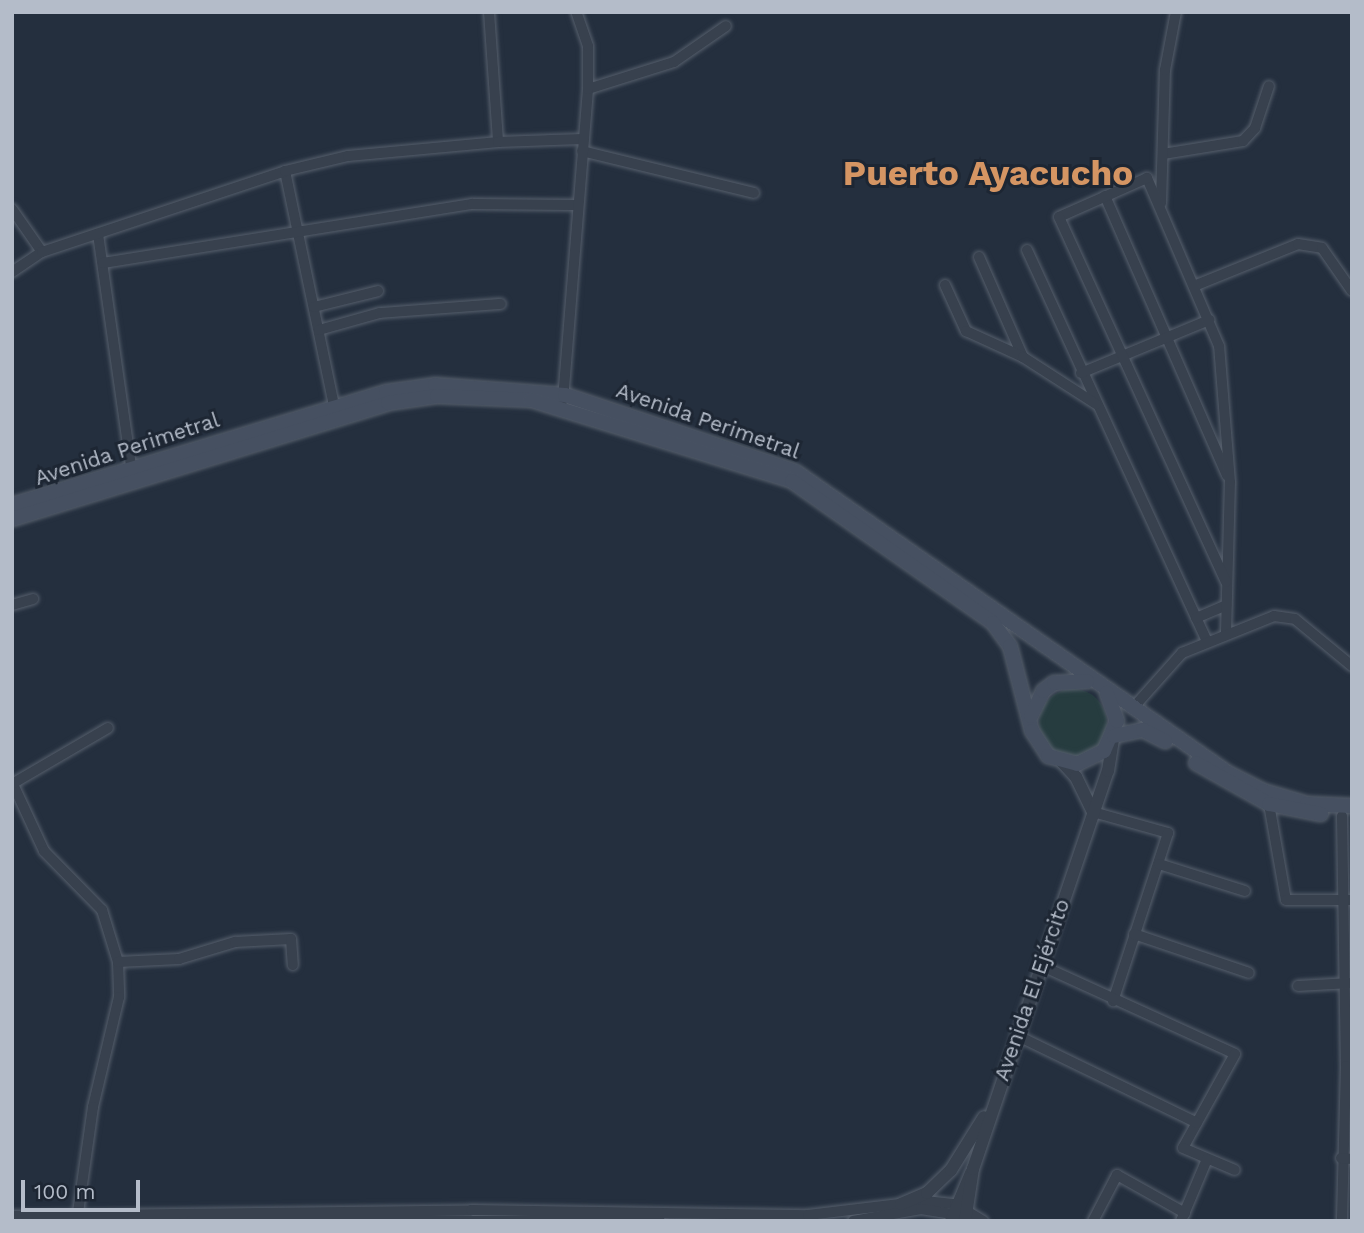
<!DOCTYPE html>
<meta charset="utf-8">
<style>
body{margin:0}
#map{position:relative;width:1364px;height:1233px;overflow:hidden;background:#242f3e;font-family:"Work Sans",sans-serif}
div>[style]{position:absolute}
.green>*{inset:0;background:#263c3f}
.round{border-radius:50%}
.roads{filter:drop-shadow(0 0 2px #565f6c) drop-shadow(0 0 2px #565f6c)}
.minor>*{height:10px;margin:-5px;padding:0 5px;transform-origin:5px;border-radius:5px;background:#38414e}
.tertiary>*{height:12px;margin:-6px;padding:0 6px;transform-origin:6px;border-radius:6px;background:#38414e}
.secondary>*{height:14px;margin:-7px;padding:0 7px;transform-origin:7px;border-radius:7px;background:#465061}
span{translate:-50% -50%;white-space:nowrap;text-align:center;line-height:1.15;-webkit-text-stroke:6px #1d2633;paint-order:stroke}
.street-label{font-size:21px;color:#b4bcc9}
.town-label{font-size:35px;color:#d59563;font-weight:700}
.frame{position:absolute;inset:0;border:14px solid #b4bcc9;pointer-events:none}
.scale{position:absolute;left:21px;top:1180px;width:119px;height:32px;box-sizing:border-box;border:4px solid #b4bcc9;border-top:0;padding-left:9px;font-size:21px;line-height:24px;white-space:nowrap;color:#b4bcc9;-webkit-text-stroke:5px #1d2633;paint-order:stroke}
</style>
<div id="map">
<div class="green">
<div class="round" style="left:1039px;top:689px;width:68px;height:68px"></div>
</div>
<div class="roads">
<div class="minor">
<div style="left:489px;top:12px;width:130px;rotate:86deg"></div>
<div style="left:588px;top:89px;width:90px;rotate:-17.4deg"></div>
<div style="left:674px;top:62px;width:63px;rotate:-34.7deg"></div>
<div style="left:582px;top:151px;width:177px;rotate:13.7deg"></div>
<div style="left:1163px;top:154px;width:81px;rotate:-9.2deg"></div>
<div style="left:1243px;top:141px;width:18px;rotate:-47deg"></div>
<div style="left:1255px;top:128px;width:44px;rotate:-71.6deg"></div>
<div style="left:285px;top:171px;width:244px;rotate:78.2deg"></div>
<div style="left:1105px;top:196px;width:305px;rotate:66.4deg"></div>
<div style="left:1161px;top:203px;width:133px;rotate:-88.3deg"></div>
<div style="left:1165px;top:70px;width:59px;rotate:-79.3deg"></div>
<div style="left:12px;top:209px;width:52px;rotate:55.1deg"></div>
<div style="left:98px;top:234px;width:240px;rotate:81.9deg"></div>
<div style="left:1027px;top:250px;width:429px;rotate:65.3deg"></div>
<div style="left:979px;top:257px;width:109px;rotate:66.3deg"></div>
<div style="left:103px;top:263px;width:374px;rotate:-9.1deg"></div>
<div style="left:472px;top:204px;width:104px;rotate:0.6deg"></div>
<div style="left:12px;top:272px;width:36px;rotate:-34deg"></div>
<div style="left:42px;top:252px;width:256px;rotate:-18.4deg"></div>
<div style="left:285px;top:171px;width:65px;rotate:-13.4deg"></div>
<div style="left:348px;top:156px;width:151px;rotate:-5.3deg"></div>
<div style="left:498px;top:142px;width:85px;rotate:-2deg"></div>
<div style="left:945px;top:285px;width:51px;rotate:65.5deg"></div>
<div style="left:966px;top:331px;width:63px;rotate:24.5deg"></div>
<div style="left:1023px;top:357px;width:87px;rotate:32.8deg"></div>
<div style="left:1194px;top:286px;width:112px;rotate:-22deg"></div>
<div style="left:1298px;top:244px;width:24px;rotate:9deg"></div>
<div style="left:1322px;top:248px;width:52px;rotate:55.1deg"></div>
<div style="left:314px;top:307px;width:66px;rotate:-14deg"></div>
<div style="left:319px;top:330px;width:63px;rotate:-15.6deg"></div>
<div style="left:380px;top:313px;width:121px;rotate:-4.3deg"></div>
<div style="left:1081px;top:373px;width:139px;rotate:-22.5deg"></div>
<div style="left:563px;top:400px;width:312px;rotate:-85.4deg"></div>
<div style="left:588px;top:89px;width:43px;rotate:-90deg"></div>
<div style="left:588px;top:46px;width:36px;rotate:-109deg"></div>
<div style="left:12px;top:605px;width:22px;rotate:-16deg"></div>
<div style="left:1196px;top:618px;width:33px;rotate:-23deg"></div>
<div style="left:1226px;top:633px;width:151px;rotate:-88.5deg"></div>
<div style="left:1230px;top:482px;width:136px;rotate:-94.6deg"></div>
<div style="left:1219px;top:346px;width:183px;rotate:-113.2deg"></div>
<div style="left:1147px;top:178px;width:96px;rotate:156.1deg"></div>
<div style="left:1059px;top:217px;width:401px;rotate:65.4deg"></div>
<div style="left:1133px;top:708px;width:74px;rotate:-48.3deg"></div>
<div style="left:1182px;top:653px;width:99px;rotate:-21.9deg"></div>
<div style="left:1274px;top:616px;width:21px;rotate:8deg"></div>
<div style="left:1295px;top:619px;width:74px;rotate:39.5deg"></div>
<div style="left:12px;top:782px;width:76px;rotate:65.1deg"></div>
<div style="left:44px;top:851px;width:83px;rotate:45.5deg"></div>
<div style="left:102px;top:910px;width:54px;rotate:72.9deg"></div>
<div style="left:118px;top:962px;width:35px;rotate:88deg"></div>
<div style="left:119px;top:997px;width:113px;rotate:103.3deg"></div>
<div style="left:93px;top:1107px;width:113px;rotate:98.1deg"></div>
<div style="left:12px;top:784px;width:111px;rotate:-30.3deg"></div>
<div style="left:1269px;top:804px;width:97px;rotate:80deg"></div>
<div style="left:1286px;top:900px;width:66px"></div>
<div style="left:1093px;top:812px;width:78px;rotate:15.6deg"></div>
<div style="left:1168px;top:833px;width:177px;rotate:108.1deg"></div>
<div style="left:1342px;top:816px;width:250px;rotate:89.1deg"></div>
<div style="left:1346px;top:1066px;width:155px;rotate:91.5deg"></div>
<div style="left:1159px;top:864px;width:90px;rotate:17.4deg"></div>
<div style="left:1134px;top:934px;width:121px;rotate:18.7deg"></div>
<div style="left:118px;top:962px;width:61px;rotate:-2.8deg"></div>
<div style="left:179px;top:959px;width:59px;rotate:-16.9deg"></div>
<div style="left:235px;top:942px;width:56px;rotate:-3.1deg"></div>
<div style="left:291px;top:939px;width:26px;rotate:86deg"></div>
<div style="left:1040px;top:965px;width:214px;rotate:24.5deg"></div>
<div style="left:1235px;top:1054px;width:107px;rotate:119deg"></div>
<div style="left:1183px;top:1148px;width:56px;rotate:22.9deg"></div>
<div style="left:1298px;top:986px;width:52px;rotate:-3.3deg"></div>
<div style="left:1016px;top:1035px;width:201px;rotate:25.9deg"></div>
<div style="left:1341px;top:1158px;width:11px;rotate:5deg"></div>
<div style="left:12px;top:1216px;width:459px;rotate:-0.7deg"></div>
<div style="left:471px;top:1210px;width:337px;rotate:0.9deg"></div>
<div style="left:808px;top:1215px;width:118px;rotate:-6.8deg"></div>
<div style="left:925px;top:1201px;width:30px;rotate:6deg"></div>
<div style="left:955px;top:1204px;width:33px;rotate:31deg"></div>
<div style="left:190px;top:1221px;width:470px"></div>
<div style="left:853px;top:1221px;width:69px;rotate:-10deg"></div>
<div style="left:921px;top:1209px;width:38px;rotate:9deg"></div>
<div style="left:1093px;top:1221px;width:52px;rotate:-62.4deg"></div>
<div style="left:1117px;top:1175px;width:78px;rotate:29.2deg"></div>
<div style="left:1181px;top:1221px;width:67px;rotate:-67.2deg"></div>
</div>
<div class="tertiary">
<div style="left:1062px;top:762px;width:21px;rotate:47deg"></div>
<div style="left:1076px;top:777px;width:39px;rotate:64deg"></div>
<div style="left:901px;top:1204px;width:28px;rotate:-23deg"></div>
<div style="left:927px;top:1193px;width:33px;rotate:-44deg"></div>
<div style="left:951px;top:1170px;width:62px;rotate:-58.1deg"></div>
<div style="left:951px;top:1221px;width:52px;rotate:-67.4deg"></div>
<div style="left:965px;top:1221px;width:53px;rotate:-81.3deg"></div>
<div style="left:973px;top:1169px;width:420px;rotate:-71.3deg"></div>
<div style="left:1108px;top:771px;width:32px;rotate:-81deg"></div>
</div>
<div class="secondary">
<div style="left:12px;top:505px;width:391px;rotate:-16.8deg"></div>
<div style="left:386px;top:392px;width:49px;rotate:-8.1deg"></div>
<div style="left:435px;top:385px;width:130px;rotate:4.4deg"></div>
<div style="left:565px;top:395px;width:243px;rotate:18.4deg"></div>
<div style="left:796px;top:472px;width:527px;rotate:34.87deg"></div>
<div style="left:1228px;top:773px;width:39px;rotate:27deg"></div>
<div style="left:1263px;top:791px;width:46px;rotate:16.5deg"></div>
<div style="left:1307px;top:804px;width:45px;rotate:2.5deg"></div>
<div style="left:12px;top:519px;width:393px;rotate:-17.1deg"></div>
<div style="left:388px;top:403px;width:49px;rotate:-8.1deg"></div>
<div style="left:437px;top:396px;width:94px;rotate:2.4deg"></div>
<div style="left:531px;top:400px;width:273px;rotate:17.2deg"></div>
<div style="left:792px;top:481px;width:246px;rotate:35.2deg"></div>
<div style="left:993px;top:623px;width:29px;rotate:54deg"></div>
<div style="left:1010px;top:646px;width:88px;rotate:75.5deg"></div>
<div style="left:1032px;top:731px;width:30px;rotate:57deg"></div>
<div style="left:1048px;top:756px;width:30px;rotate:15deg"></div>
<div style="left:1077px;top:764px;width:30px;rotate:-26deg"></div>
<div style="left:1104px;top:751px;width:33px;rotate:-67deg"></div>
<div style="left:1117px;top:721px;width:30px;rotate:-110deg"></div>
<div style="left:1031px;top:716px;width:28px;rotate:-64deg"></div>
<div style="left:1043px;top:691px;width:14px;rotate:-36deg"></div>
<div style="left:1054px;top:683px;width:33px;rotate:-3deg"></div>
<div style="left:1114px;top:736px;width:30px;rotate:-12deg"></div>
<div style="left:1143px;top:730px;width:25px;rotate:27deg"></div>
<div style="left:1196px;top:763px;width:84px;rotate:29.3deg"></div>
<div style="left:1269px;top:804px;width:53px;rotate:10.9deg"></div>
</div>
</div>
<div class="street-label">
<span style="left:708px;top:421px;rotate:19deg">Avenida Perimetral</span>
<span style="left:127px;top:449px;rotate:-18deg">Avenida Perimetral</span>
<span style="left:1032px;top:990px;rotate:-71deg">Avenida El Ejército</span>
</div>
<div class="town-label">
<span style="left:988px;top:173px">Puerto Ayacucho</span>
</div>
<div class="frame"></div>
<div class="scale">100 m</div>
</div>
